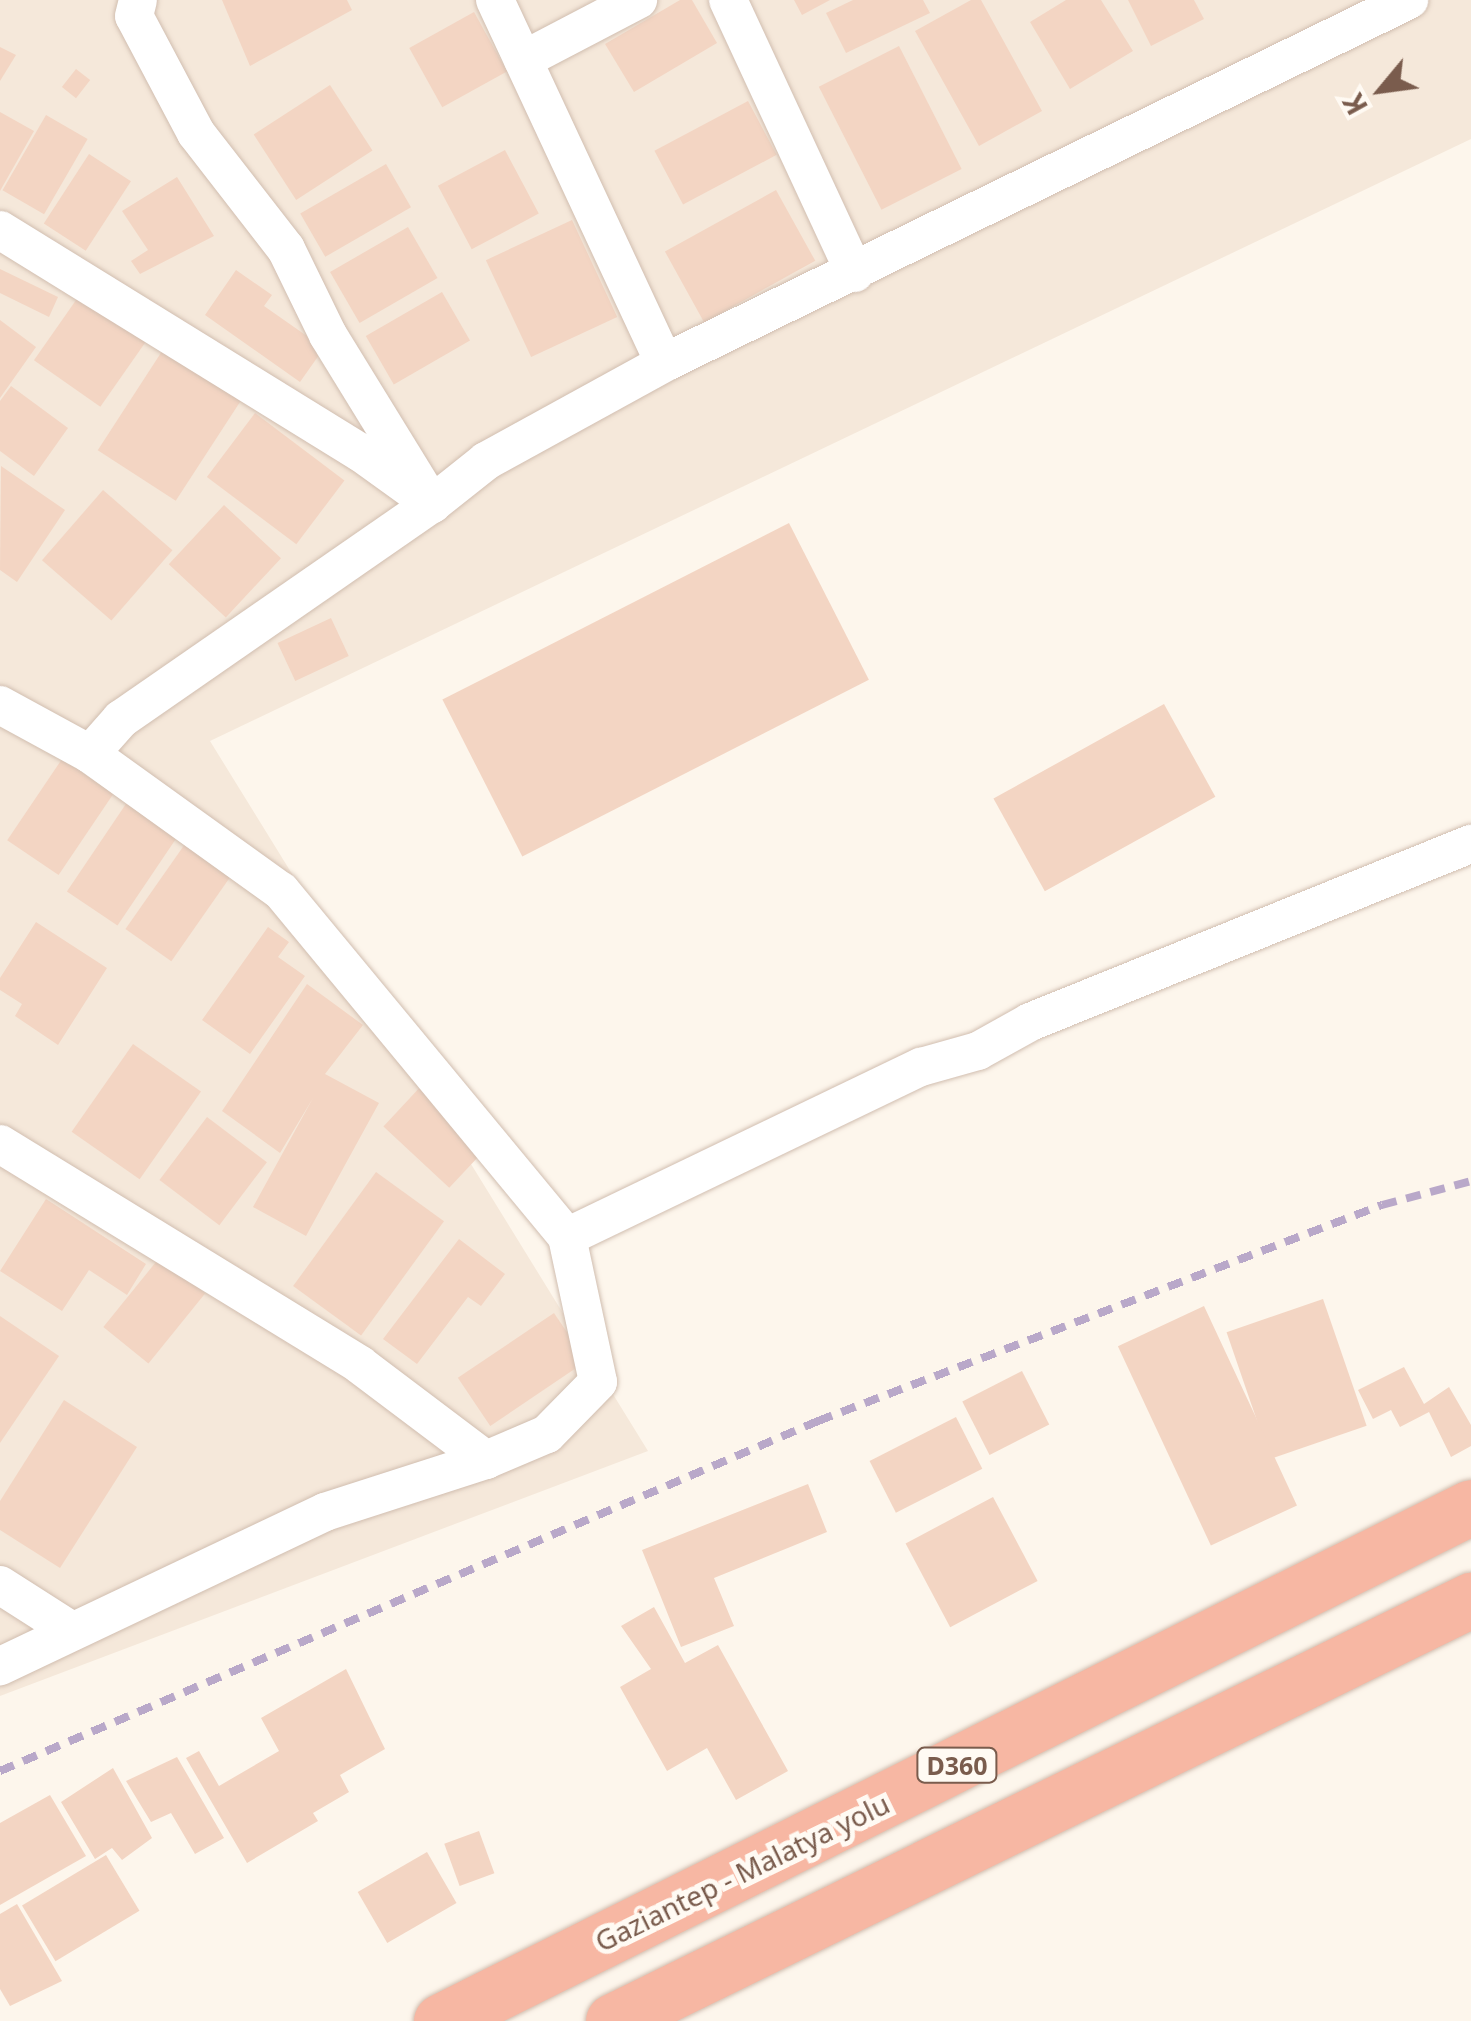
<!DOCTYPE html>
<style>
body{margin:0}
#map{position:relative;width:1471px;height:2021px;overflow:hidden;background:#fdf6ec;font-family:"Noto Sans",sans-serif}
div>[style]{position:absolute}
.residential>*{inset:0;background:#f5e8da}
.building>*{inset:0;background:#f3d5c3;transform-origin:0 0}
.roads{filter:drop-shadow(0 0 2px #d1beb0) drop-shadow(0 0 2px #d1beb0)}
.minor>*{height:38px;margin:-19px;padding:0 19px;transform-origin:19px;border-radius:19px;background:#fff}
.highway>*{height:55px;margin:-27.5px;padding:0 27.5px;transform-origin:27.5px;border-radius:27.5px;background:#f7b7a3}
.rail>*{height:8px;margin-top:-4px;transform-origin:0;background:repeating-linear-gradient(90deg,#b9a8c9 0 15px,transparent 0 25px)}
span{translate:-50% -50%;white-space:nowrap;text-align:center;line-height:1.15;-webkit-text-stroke:10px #fffaf3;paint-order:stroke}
.shield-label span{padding:2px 8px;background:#fffaf3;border:2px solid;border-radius:8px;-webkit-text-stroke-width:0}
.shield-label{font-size:25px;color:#7a5c4d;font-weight:700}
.street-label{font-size:28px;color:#7a5c4d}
.north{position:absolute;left:1331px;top:40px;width:100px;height:100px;-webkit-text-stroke:8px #fffaf3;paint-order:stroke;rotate:241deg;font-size:28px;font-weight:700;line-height:40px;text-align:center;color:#7a5c4d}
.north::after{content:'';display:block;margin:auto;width:35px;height:45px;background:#7a5c4d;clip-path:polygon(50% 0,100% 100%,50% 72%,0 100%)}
</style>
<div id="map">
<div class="residential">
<div style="clip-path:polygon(0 0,1471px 0,1471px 139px,210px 741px,648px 1451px,0 1696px)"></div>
</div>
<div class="building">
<div style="clip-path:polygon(222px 0,347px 0,352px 10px,250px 66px)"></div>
<div style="clip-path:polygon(680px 0,692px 0,717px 43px,634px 92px,605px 44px)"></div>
<div style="clip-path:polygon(794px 0,830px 0,802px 15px)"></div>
<div style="clip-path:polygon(853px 0,923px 0,930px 13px,846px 53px,826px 13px)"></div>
<div style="clip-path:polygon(971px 0,981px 0,1042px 111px,979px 146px,915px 31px)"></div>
<div style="clip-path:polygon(1066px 0,1101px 0,1133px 51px,1070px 89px,1030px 22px)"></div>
<div style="clip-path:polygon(1128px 0,1194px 0,1204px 19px,1151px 46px)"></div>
<div style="left:474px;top:12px;width:68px;height:74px;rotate:61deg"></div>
<div style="left:899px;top:46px;width:138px;height:90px;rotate:63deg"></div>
<div style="clip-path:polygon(0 47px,16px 55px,0 81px)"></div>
<div style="left:76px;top:69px;width:18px;height:23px;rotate:38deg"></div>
<div style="left:330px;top:85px;width:78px;height:91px;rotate:57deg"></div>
<div style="left:748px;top:101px;width:61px;height:106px;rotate:62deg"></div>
<div style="clip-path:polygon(0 112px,34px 131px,0 191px)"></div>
<div style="left:46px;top:115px;width:48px;height:87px;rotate:30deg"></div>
<div style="left:505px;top:150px;width:72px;height:76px;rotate:62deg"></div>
<div style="left:89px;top:154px;width:50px;height:83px;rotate:33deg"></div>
<div style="left:386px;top:164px;width:50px;height:99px;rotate:60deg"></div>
<div style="clip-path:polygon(177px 177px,214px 236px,140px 274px,131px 261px,148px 250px,122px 211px)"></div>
<div style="left:776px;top:190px;width:81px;height:127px;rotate:61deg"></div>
<div style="left:572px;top:220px;width:107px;height:95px;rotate:65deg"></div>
<div style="left:408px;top:227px;width:59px;height:90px;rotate:60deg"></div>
<div style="clip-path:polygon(0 269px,58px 297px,49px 317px,0 293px)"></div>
<div style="clip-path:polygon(236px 270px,272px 295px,264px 306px,324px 348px,300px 382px,205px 315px)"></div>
<div style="left:442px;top:292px;width:56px;height:88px;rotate:60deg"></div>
<div style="left:81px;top:293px;width:81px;height:82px;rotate:35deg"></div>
<div style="clip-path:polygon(0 320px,36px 347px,0 398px)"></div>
<div style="left:168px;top:342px;width:93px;height:129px;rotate:33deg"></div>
<div style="clip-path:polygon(11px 386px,68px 428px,34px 476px,0 451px,0 401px)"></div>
<div style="left:255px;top:413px;width:112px;height:80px;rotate:37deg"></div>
<div style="clip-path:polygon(1px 466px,65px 510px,17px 582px,0 570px)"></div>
<div style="left:103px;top:490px;width:92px;height:93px;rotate:41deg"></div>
<div style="left:224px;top:505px;width:78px;height:81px;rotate:43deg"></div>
<div style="left:789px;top:523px;width:176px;height:389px;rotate:63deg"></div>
<div style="left:331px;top:618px;width:42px;height:59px;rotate:65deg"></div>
<div style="left:1164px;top:704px;width:106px;height:195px;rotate:61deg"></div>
<div style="left:62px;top:759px;width:62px;height:98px;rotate:34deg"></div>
<div style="left:134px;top:792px;width:61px;height:120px;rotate:34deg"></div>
<div style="left:192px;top:834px;width:56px;height:116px;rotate:35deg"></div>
<div style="clip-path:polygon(36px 922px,107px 968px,58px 1045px,15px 1016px,22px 1004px,0 990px,0 978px)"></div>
<div style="clip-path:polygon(268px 927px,289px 942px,278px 957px,305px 976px,250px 1054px,202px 1020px)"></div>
<div style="clip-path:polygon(307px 984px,363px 1025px,325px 1074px,379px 1103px,306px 1236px,253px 1207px,313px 1098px,280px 1153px,222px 1111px)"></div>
<div style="left:133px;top:1044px;width:83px;height:107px;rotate:35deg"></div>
<div style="left:423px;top:1084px;width:90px;height:58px;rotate:43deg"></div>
<div style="left:207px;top:1117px;width:75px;height:79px;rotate:37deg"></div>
<div style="left:376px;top:1172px;width:84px;height:141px;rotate:36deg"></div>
<div style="clip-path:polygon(46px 1199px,146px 1264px,127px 1295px,89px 1270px,62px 1311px,0 1271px)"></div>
<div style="clip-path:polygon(459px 1239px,505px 1274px,481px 1306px,468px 1297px,417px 1364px,383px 1339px)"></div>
<div style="left:160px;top:1257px;width:58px;height:90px;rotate:39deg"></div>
<div style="left:1323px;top:1299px;width:134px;height:102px;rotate:71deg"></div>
<div style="left:1204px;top:1306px;width:220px;height:95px;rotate:65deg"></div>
<div style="left:554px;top:1313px;width:58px;height:116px;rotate:56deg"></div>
<div style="clip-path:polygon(0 1316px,59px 1356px,0 1443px)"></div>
<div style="clip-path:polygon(1404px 1367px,1424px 1404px,1449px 1387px,1471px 1425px,1471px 1446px,1451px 1457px,1429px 1412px,1400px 1427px,1391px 1410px,1373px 1419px,1358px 1390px)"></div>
<div style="left:1022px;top:1371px;width:60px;height:67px;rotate:63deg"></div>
<div style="clip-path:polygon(64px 1400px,137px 1447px,60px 1568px,0 1530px,0 1501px)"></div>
<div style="left:956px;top:1417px;width:58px;height:97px;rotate:63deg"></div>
<div style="clip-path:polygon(808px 1484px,827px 1532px,714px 1578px,734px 1626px,681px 1647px,642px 1550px)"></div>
<div style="left:993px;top:1497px;width:95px;height:99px;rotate:62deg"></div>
<div style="clip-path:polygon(654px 1607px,685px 1663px,718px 1645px,788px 1771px,736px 1800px,707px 1748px,667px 1771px,620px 1687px,651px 1669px,621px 1626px)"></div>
<div style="clip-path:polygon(346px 1669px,385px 1749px,340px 1775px,349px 1792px,313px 1813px,318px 1821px,247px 1863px,186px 1758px,199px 1751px,219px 1786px,279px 1751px,261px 1718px)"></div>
<div style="clip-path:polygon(177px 1757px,224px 1838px,195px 1854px,171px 1813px,151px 1822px,126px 1781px)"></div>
<div style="clip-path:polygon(113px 1768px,152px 1838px,122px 1860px,112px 1848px,95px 1859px,61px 1802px)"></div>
<div style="clip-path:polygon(50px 1795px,86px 1856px,0 1905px,0 1823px)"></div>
<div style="left:479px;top:1831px;width:45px;height:37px;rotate:70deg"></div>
<div style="left:427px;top:1852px;width:59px;height:80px;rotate:60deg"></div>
<div style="left:106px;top:1855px;width:65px;height:98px;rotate:59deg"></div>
<div style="clip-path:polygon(17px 1904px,62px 1981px,10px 2006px,0 1989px,0 1914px)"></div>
</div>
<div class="roads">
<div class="minor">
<div style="left:495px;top:0;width:400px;rotate:65deg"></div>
<div style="left:728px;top:0;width:301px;rotate:65.1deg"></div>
<div style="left:523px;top:60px;width:130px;rotate:-27.6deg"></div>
<div style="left:0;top:230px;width:423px;rotate:31.7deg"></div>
<div style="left:360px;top:452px;width:89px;rotate:35.8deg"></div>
<div style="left:432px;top:504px;width:69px;rotate:-38.5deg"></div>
<div style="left:486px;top:461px;width:203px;rotate:-28.8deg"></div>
<div style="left:664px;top:363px;width:829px;rotate:-25.98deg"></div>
<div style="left:0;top:705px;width:102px;rotate:28.6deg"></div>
<div style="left:90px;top:754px;width:235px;rotate:35.7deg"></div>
<div style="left:281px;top:891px;width:449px;rotate:50.4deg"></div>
<div style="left:567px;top:1237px;width:148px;rotate:77.9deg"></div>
<div style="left:598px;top:1382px;width:73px;rotate:134.4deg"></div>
<div style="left:547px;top:1434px;width:66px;rotate:156.9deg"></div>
<div style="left:90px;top:754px;width:47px;rotate:-48.5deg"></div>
<div style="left:121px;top:719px;width:378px;rotate:-34.7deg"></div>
<div style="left:432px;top:504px;width:198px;rotate:-121.6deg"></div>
<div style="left:328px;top:335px;width:96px;rotate:-116deg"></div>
<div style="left:286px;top:249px;width:147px;rotate:-127.8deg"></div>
<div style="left:196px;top:133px;width:132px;rotate:-117.9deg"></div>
<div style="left:134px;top:16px;width:16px;rotate:-76deg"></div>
<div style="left:0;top:1144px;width:422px;rotate:31.5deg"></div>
<div style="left:360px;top:1365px;width:158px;rotate:37deg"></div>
<div style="left:486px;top:1460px;width:169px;rotate:162.1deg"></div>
<div style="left:325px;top:1512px;width:360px;rotate:154.6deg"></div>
<div style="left:567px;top:1237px;width:393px;rotate:-25.7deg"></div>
<div style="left:921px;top:1067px;width:59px;rotate:-15.7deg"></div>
<div style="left:978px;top:1051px;width:60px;rotate:-29.1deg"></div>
<div style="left:1030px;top:1022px;width:476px;rotate:-22deg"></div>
<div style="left:0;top:1585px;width:85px;rotate:32.6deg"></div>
</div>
<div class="highway">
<div style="left:441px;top:2021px;width:1151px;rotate:-26.52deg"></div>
<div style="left:613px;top:2021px;width:956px;rotate:-26.14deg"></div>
</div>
</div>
<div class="rail">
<div style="left:0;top:1771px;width:890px;rotate:-23.16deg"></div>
<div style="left:818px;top:1421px;width:604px;rotate:-20.96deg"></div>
<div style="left:1382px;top:1205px;width:92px;rotate:-15.1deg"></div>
</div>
<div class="shield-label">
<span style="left:957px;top:1765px">D360</span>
</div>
<div class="street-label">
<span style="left:742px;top:1872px;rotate:-26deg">Gaziantep - Malatya yolu</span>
</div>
<div class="north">K</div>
</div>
